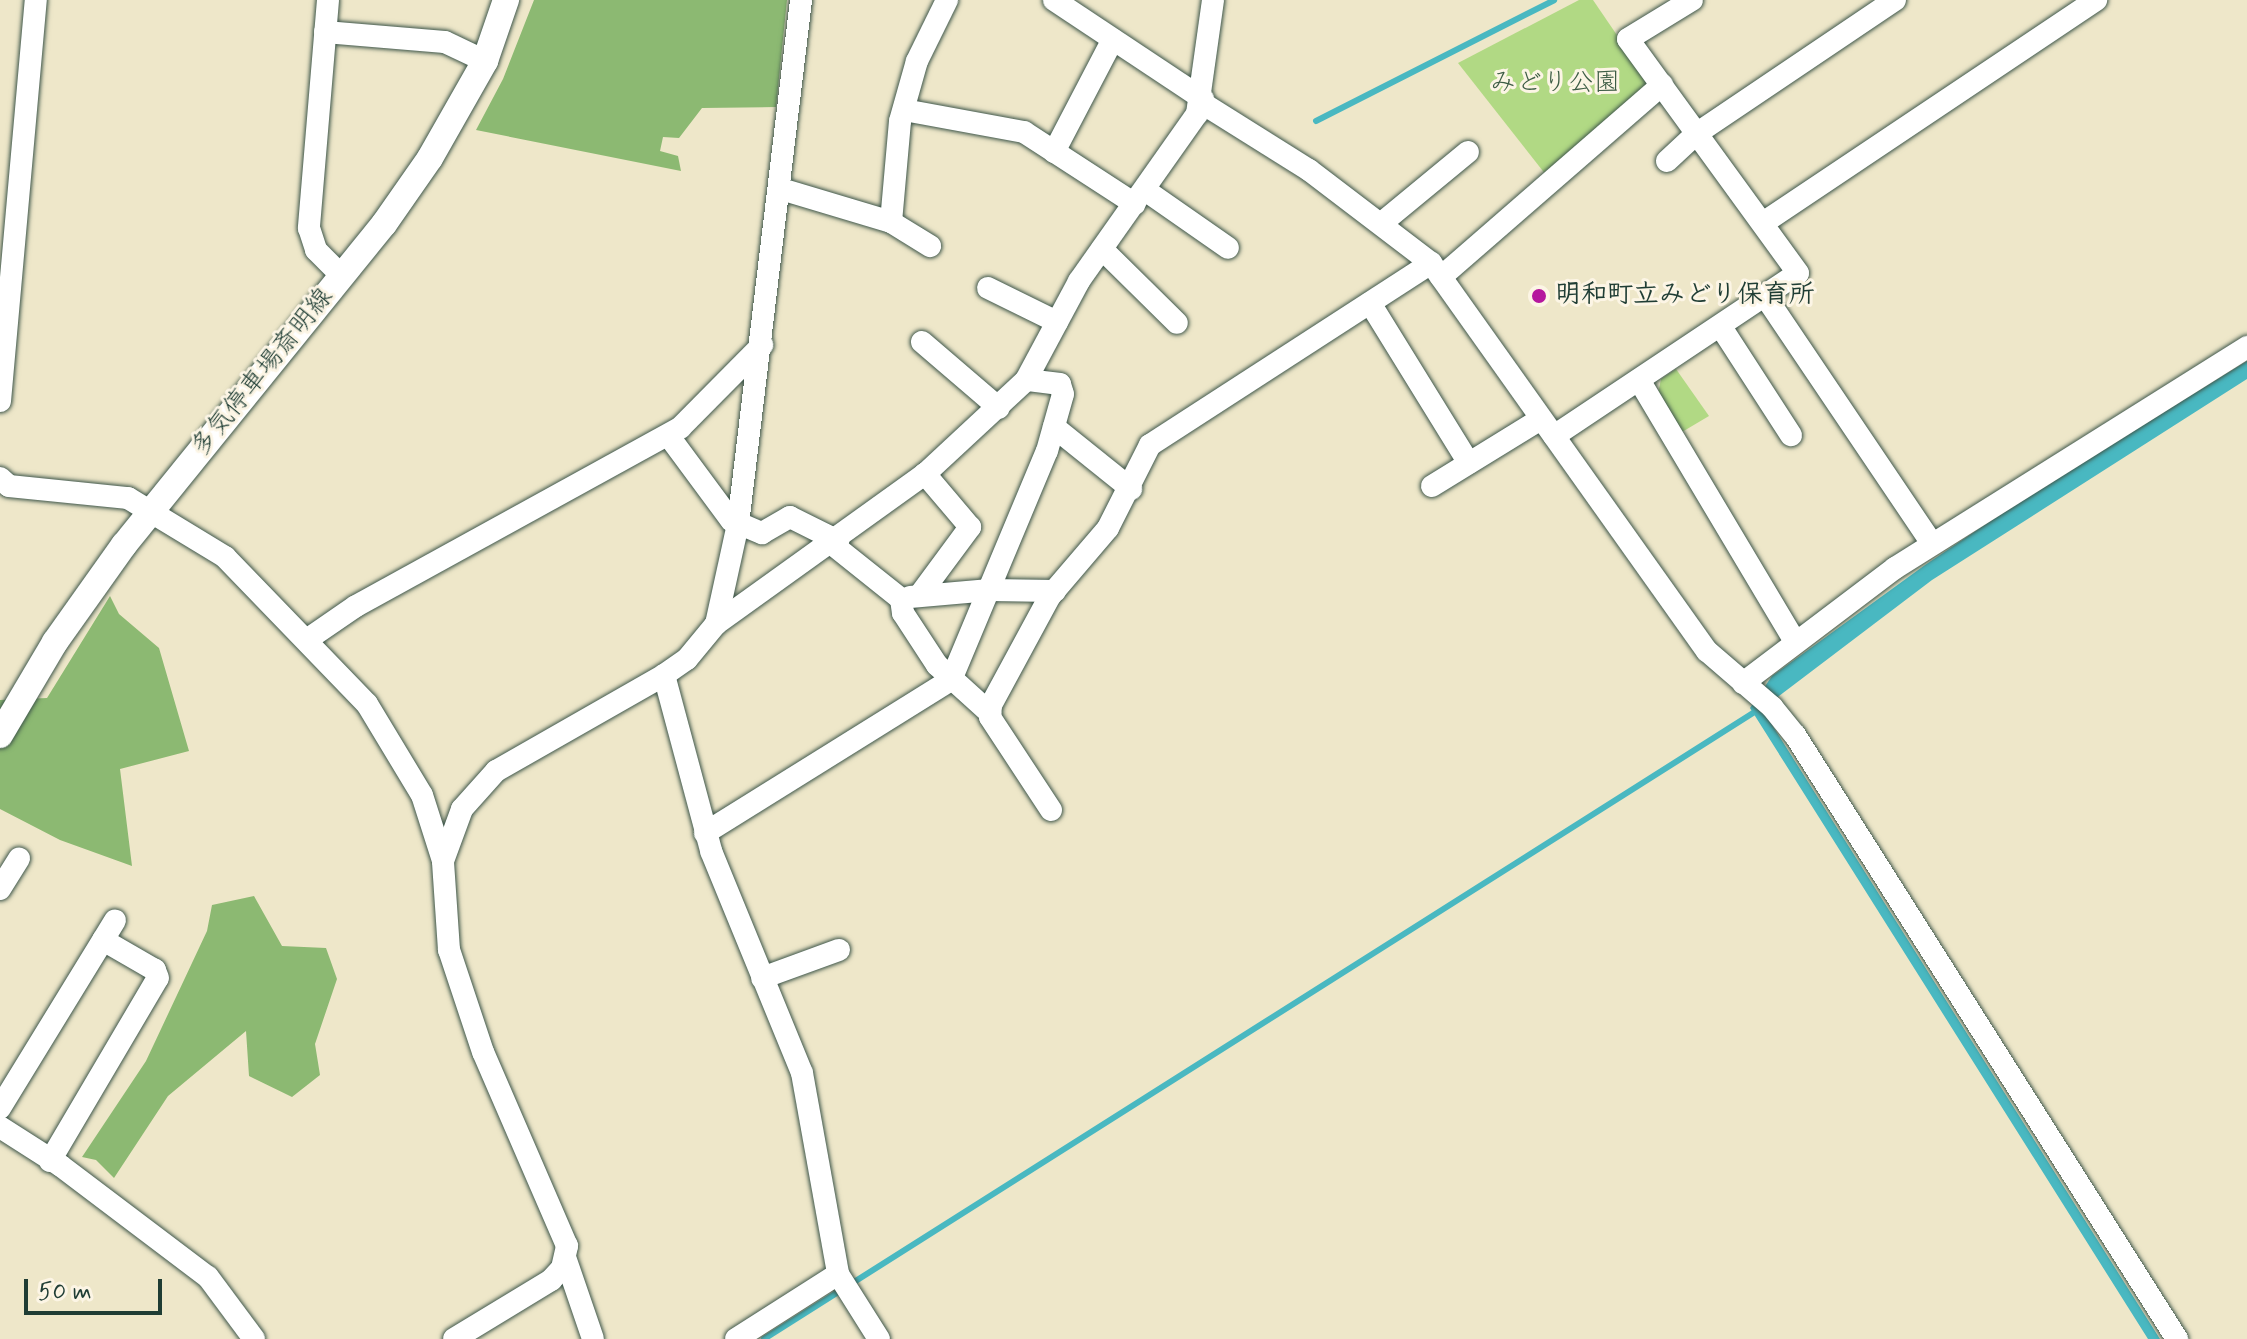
<!DOCTYPE html>
<meta charset="utf-8">
<style>
body{margin:0}
#map{position:relative;width:2247px;height:1339px;overflow:hidden;background:#eee7c9;font-family:Mynerve,"Klee One",sans-serif}
div>[style]{position:absolute}
.green>*{inset:0;background:#b1d984}
.forest>*{inset:0;background:#8cb972}
.water>*{inset:0;background:#49b8c1}
.stream>*{height:6px;margin:-3px;padding:0 3px;transform-origin:3px;border-radius:3px;background:#49b8c1}
.roads{filter:drop-shadow(0 0 2px #3e564a) drop-shadow(0 0 2px #3e564a)}
.minor>*{height:22px;margin:-11px;padding:0 11px;transform-origin:11px;border-radius:11px;background:#fff}
.major>*{height:26px;margin:-13px;padding:0 13px;transform-origin:13px;border-radius:13px;background:#fff}
.dots>*{width:22px;height:22px;translate:-50% -50%;box-sizing:border-box;border:4px solid #fcf5e5;border-radius:50%}
span{translate:-50% -50%;white-space:nowrap;text-align:center;line-height:1.15;-webkit-text-stroke:6px #fcf5e5;paint-order:stroke}
.park-label{font-size:26px;color:#3c5c44}
.poi-label{font-size:26px;color:#1f3d34;font-weight:700}
.left{translate:0 -50%;text-align:left}
.street-label{font-size:26px;color:#1f3d34}
.scale{position:absolute;left:24px;top:1279px;width:138px;height:36px;box-sizing:border-box;border:4px solid #1f3d34;border-top:0;padding-left:10px;font-size:24px;line-height:28px;white-space:nowrap;color:#1f3d34;-webkit-text-stroke:6px #fcf5e5;paint-order:stroke}
</style>
<div id="map">
<div class="green">
<div style="clip-path:polygon(1579px 0,1593px 0,1651px 85px,1546px 175px,1458px 63px)"></div>
<div style="clip-path:polygon(1676px 369px,1709px 416px,1682px 432px,1658px 394px,1661px 379px)"></div>
</div>
<div class="forest">
<div style="clip-path:polygon(534px 0,787px 0,776px 107px,702px 108px,679px 138px,663px 137px,660px 151px,678px 156px,681px 171px,476px 130px,503px 79px)"></div>
<div style="clip-path:polygon(110px 596px,119px 614px,159px 648px,189px 751px,120px 769px,132px 866px,60px 840px,0 809px,0 700px,47px 698px)"></div>
<div style="clip-path:polygon(254px 896px,282px 946px,326px 948px,337px 979px,315px 1044px,320px 1075px,292px 1097px,249px 1076px,246px 1031px,168px 1096px,114px 1178px,96px 1160px,82px 1157px,146px 1061px,207px 931px,212px 905px)"></div>
</div>
<div class="water">
<div style="clip-path:polygon(2247px 361px,2247px 379px,1932px 580px,1762px 709px,2160px 1339px,2148px 1339px,1750px 708px,1772px 676px,1925px 565px,2037px 490px)"></div>
</div>
<div class="stream">
<div style="left:1316px;top:121px;width:267px;rotate:-26.9deg"></div>
<div style="left:764px;top:1339px;width:1176px;rotate:-32.33deg"></div>
</div>
<div class="roads">
<div class="minor">
<div style="left:328px;top:0;width:229px;rotate:94.8deg"></div>
<div style="left:309px;top:228px;width:23px;rotate:72deg"></div>
<div style="left:316px;top:250px;width:37px;rotate:45deg"></div>
<div style="left:1054px;top:0;width:179px;rotate:33.6deg"></div>
<div style="left:325px;top:32px;width:120px;rotate:4.8deg"></div>
<div style="left:445px;top:42px;width:44px;rotate:25.4deg"></div>
<div style="left:1202px;top:103px;width:126px;rotate:32.1deg"></div>
<div style="left:1309px;top:170px;width:153px;rotate:37.3deg"></div>
<div style="left:1431px;top:263px;width:476px;rotate:54.6deg"></div>
<div style="left:1707px;top:651px;width:86px;rotate:40.7deg"></div>
<div style="left:1772px;top:707px;width:36px;rotate:51deg"></div>
<div style="left:1795px;top:735px;width:715px;rotate:57.69deg"></div>
<div style="left:904px;top:110px;width:122px;rotate:10.4deg"></div>
<div style="left:1024px;top:132px;width:132px;rotate:33deg"></div>
<div style="left:1054px;top:152px;width:127px;rotate:-62.4deg"></div>
<div style="left:1667px;top:161px;width:40px;rotate:-43deg"></div>
<div style="left:1696px;top:134px;width:240px;rotate:-34deg"></div>
<div style="left:781px;top:189px;width:115px;rotate:16.7deg"></div>
<div style="left:891px;top:222px;width:46px;rotate:31.6deg"></div>
<div style="left:1145px;top:190px;width:101px;rotate:34.9deg"></div>
<div style="left:891px;top:222px;width:101px;rotate:-84.9deg"></div>
<div style="left:900px;top:121px;width:62px;rotate:-74.2deg"></div>
<div style="left:917px;top:61px;width:68px;rotate:-63.8deg"></div>
<div style="left:1383px;top:222px;width:110px;rotate:-39.5deg"></div>
<div style="left:1763px;top:223px;width:401px;rotate:-33.8deg"></div>
<div style="left:1102px;top:249px;width:105px;rotate:44.6deg"></div>
<div style="left:1441px;top:277px;width:293px;rotate:-41deg"></div>
<div style="left:988px;top:288px;width:77px;rotate:26.2deg"></div>
<div style="left:1765px;top:296px;width:299px;rotate:56deg"></div>
<div style="left:1370px;top:303px;width:188px;rotate:58.3deg"></div>
<div style="left:1721px;top:327px;width:129px;rotate:57.1deg"></div>
<div style="left:922px;top:342px;width:101px;rotate:40.6deg"></div>
<div style="left:1639px;top:380px;width:305px;rotate:59.2deg"></div>
<div style="left:0;top:401px;width:403px;rotate:-84.9deg"></div>
<div style="left:1054px;top:427px;width:99px;rotate:38.8deg"></div>
<div style="left:668px;top:435px;width:106px;rotate:53.5deg"></div>
<div style="left:731px;top:520px;width:34px;rotate:23deg"></div>
<div style="left:762px;top:533px;width:32px;rotate:-30deg"></div>
<div style="left:790px;top:517px;width:54px;rotate:26.6deg"></div>
<div style="left:1554px;top:436px;width:293px;rotate:-33.7deg"></div>
<div style="left:1798px;top:273px;width:289px;rotate:-126deg"></div>
<div style="left:1628px;top:39px;width:75px;rotate:-31.4deg"></div>
<div style="left:0;top:478px;width:12px;rotate:42deg"></div>
<div style="left:9px;top:486px;width:120px;rotate:5.8deg"></div>
<div style="left:128px;top:498px;width:114px;rotate:31.3deg"></div>
<div style="left:225px;top:557px;width:204px;rotate:46deg"></div>
<div style="left:367px;top:704px;width:106px;rotate:58.9deg"></div>
<div style="left:422px;top:795px;width:69px;rotate:72.3deg"></div>
<div style="left:1432px;top:486px;width:128px;rotate:-31.6deg"></div>
<div style="left:832px;top:544px;width:88px;rotate:38.6deg"></div>
<div style="left:901px;top:599px;width:14px;rotate:82deg"></div>
<div style="left:903px;top:613px;width:62px;rotate:56.8deg"></div>
<div style="left:937px;top:665px;width:72px;rotate:42.2deg"></div>
<div style="left:919px;top:596px;width:86px;rotate:-53.5deg"></div>
<div style="left:970px;top:527px;width:70px;rotate:-130.3deg"></div>
<div style="left:910px;top:597px;width:80px;rotate:-5deg"></div>
<div style="left:990px;top:590px;width:65px;rotate:0.9deg"></div>
<div style="left:716px;top:624px;width:257px;rotate:-35.7deg"></div>
<div style="left:925px;top:474px;width:138px;rotate:-42.9deg"></div>
<div style="left:1026px;top:380px;width:112px;rotate:-61.8deg"></div>
<div style="left:1079px;top:281px;width:204px;rotate:-54.8deg"></div>
<div style="left:1197px;top:114px;width:115px;rotate:-82deg"></div>
<div style="left:308px;top:639px;width:58px;rotate:-34.5deg"></div>
<div style="left:356px;top:606px;width:370px;rotate:-28.8deg"></div>
<div style="left:680px;top:428px;width:117px;rotate:-45.3deg"></div>
<div style="left:664px;top:675px;width:182px;rotate:75deg"></div>
<div style="left:711px;top:851px;width:240px;rotate:67.7deg"></div>
<div style="left:802px;top:1073px;width:204px;rotate:79.8deg"></div>
<div style="left:838px;top:1274px;width:77px;rotate:57.8deg"></div>
<div style="left:1743px;top:683px;width:191px;rotate:-37.1deg"></div>
<div style="left:1895px;top:568px;width:416px;rotate:-32.1deg"></div>
<div style="left:1051px;top:810px;width:111px;rotate:-123.3deg"></div>
<div style="left:990px;top:717px;width:12px;rotate:-85deg"></div>
<div style="left:991px;top:705px;width:124px;rotate:-61.6deg"></div>
<div style="left:1050px;top:596px;width:89px;rotate:-49.5deg"></div>
<div style="left:1108px;top:528px;width:93px;rotate:-63.2deg"></div>
<div style="left:1150px;top:445px;width:335px;rotate:-32.9deg"></div>
<div style="left:705px;top:833px;width:290px;rotate:-31.9deg"></div>
<div style="left:951px;top:680px;width:248px;rotate:-67.3deg"></div>
<div style="left:1047px;top:451px;width:59px;rotate:-74.3deg"></div>
<div style="left:1063px;top:394px;width:10px;rotate:-107deg"></div>
<div style="left:1060px;top:384px;width:34px;rotate:-173deg"></div>
<div style="left:0;top:889px;width:36px;rotate:-58deg"></div>
<div style="left:762px;top:978px;width:82px;rotate:-20deg"></div>
<div style="left:0;top:1108px;width:220px;rotate:-58.5deg"></div>
<div style="left:0;top:1127px;width:72px;rotate:32.6deg"></div>
<div style="left:61px;top:1166px;width:184px;rotate:37.1deg"></div>
<div style="left:208px;top:1277px;width:77px;rotate:53.4deg"></div>
<div style="left:50px;top:1161px;width:212px;rotate:-59.5deg"></div>
<div style="left:158px;top:978px;width:9px;rotate:-111deg"></div>
<div style="left:155px;top:970px;width:60px;rotate:-150deg"></div>
<div style="left:566px;top:1260px;width:83px;rotate:71.1deg"></div>
<div style="left:454px;top:1339px;width:114px;rotate:-31.3deg"></div>
<div style="left:551px;top:1280px;width:16px;rotate:-47deg"></div>
<div style="left:562px;top:1268px;width:23px;rotate:-77deg"></div>
<div style="left:567px;top:1246px;width:211px;rotate:-113.4deg"></div>
<div style="left:483px;top:1052px;width:108px;rotate:-108.4deg"></div>
<div style="left:449px;top:950px;width:89px;rotate:-93.9deg"></div>
<div style="left:443px;top:861px;width:55px;rotate:-69.9deg"></div>
<div style="left:462px;top:809px;width:51px;rotate:-48.2deg"></div>
<div style="left:496px;top:771px;width:193px;rotate:-29.7deg"></div>
<div style="left:664px;top:675px;width:28px;rotate:-35deg"></div>
<div style="left:687px;top:659px;width:45px;rotate:-50.4deg"></div>
<div style="left:716px;top:624px;width:102px;rotate:-77.6deg"></div>
<div style="left:738px;top:524px;width:528px;rotate:-83.14deg"></div>
<div style="left:736px;top:1339px;width:121px;rotate:-32.5deg"></div>
</div>
<div class="major">
<div style="left:0;top:735px;width:108px;rotate:-59.4deg"></div>
<div style="left:55px;top:642px;width:119px;rotate:-54.6deg"></div>
<div style="left:124px;top:545px;width:413px;rotate:-51deg"></div>
<div style="left:384px;top:224px;width:80px;rotate:-55.1deg"></div>
<div style="left:430px;top:158px;width:112px;rotate:-60.4deg"></div>
<div style="left:485px;top:61px;width:65px;rotate:-71deg"></div>
</div>
</div>
<div class="dots">
<div style="left:1539px;top:296px;background:#b5179e"></div>
</div>
<div class="park-label">
<span style="left:1555px;top:84px">みどり公園</span>
</div>
<div class="poi-label">
<span class="left" style="left:1555px;top:296px">明和町立みどり保育所</span>
</div>
<div class="street-label">
<span style="left:263px;top:373px;rotate:-51deg">多気停車場斎明線</span>
</div>
<div class="scale">50 m</div>
</div>
